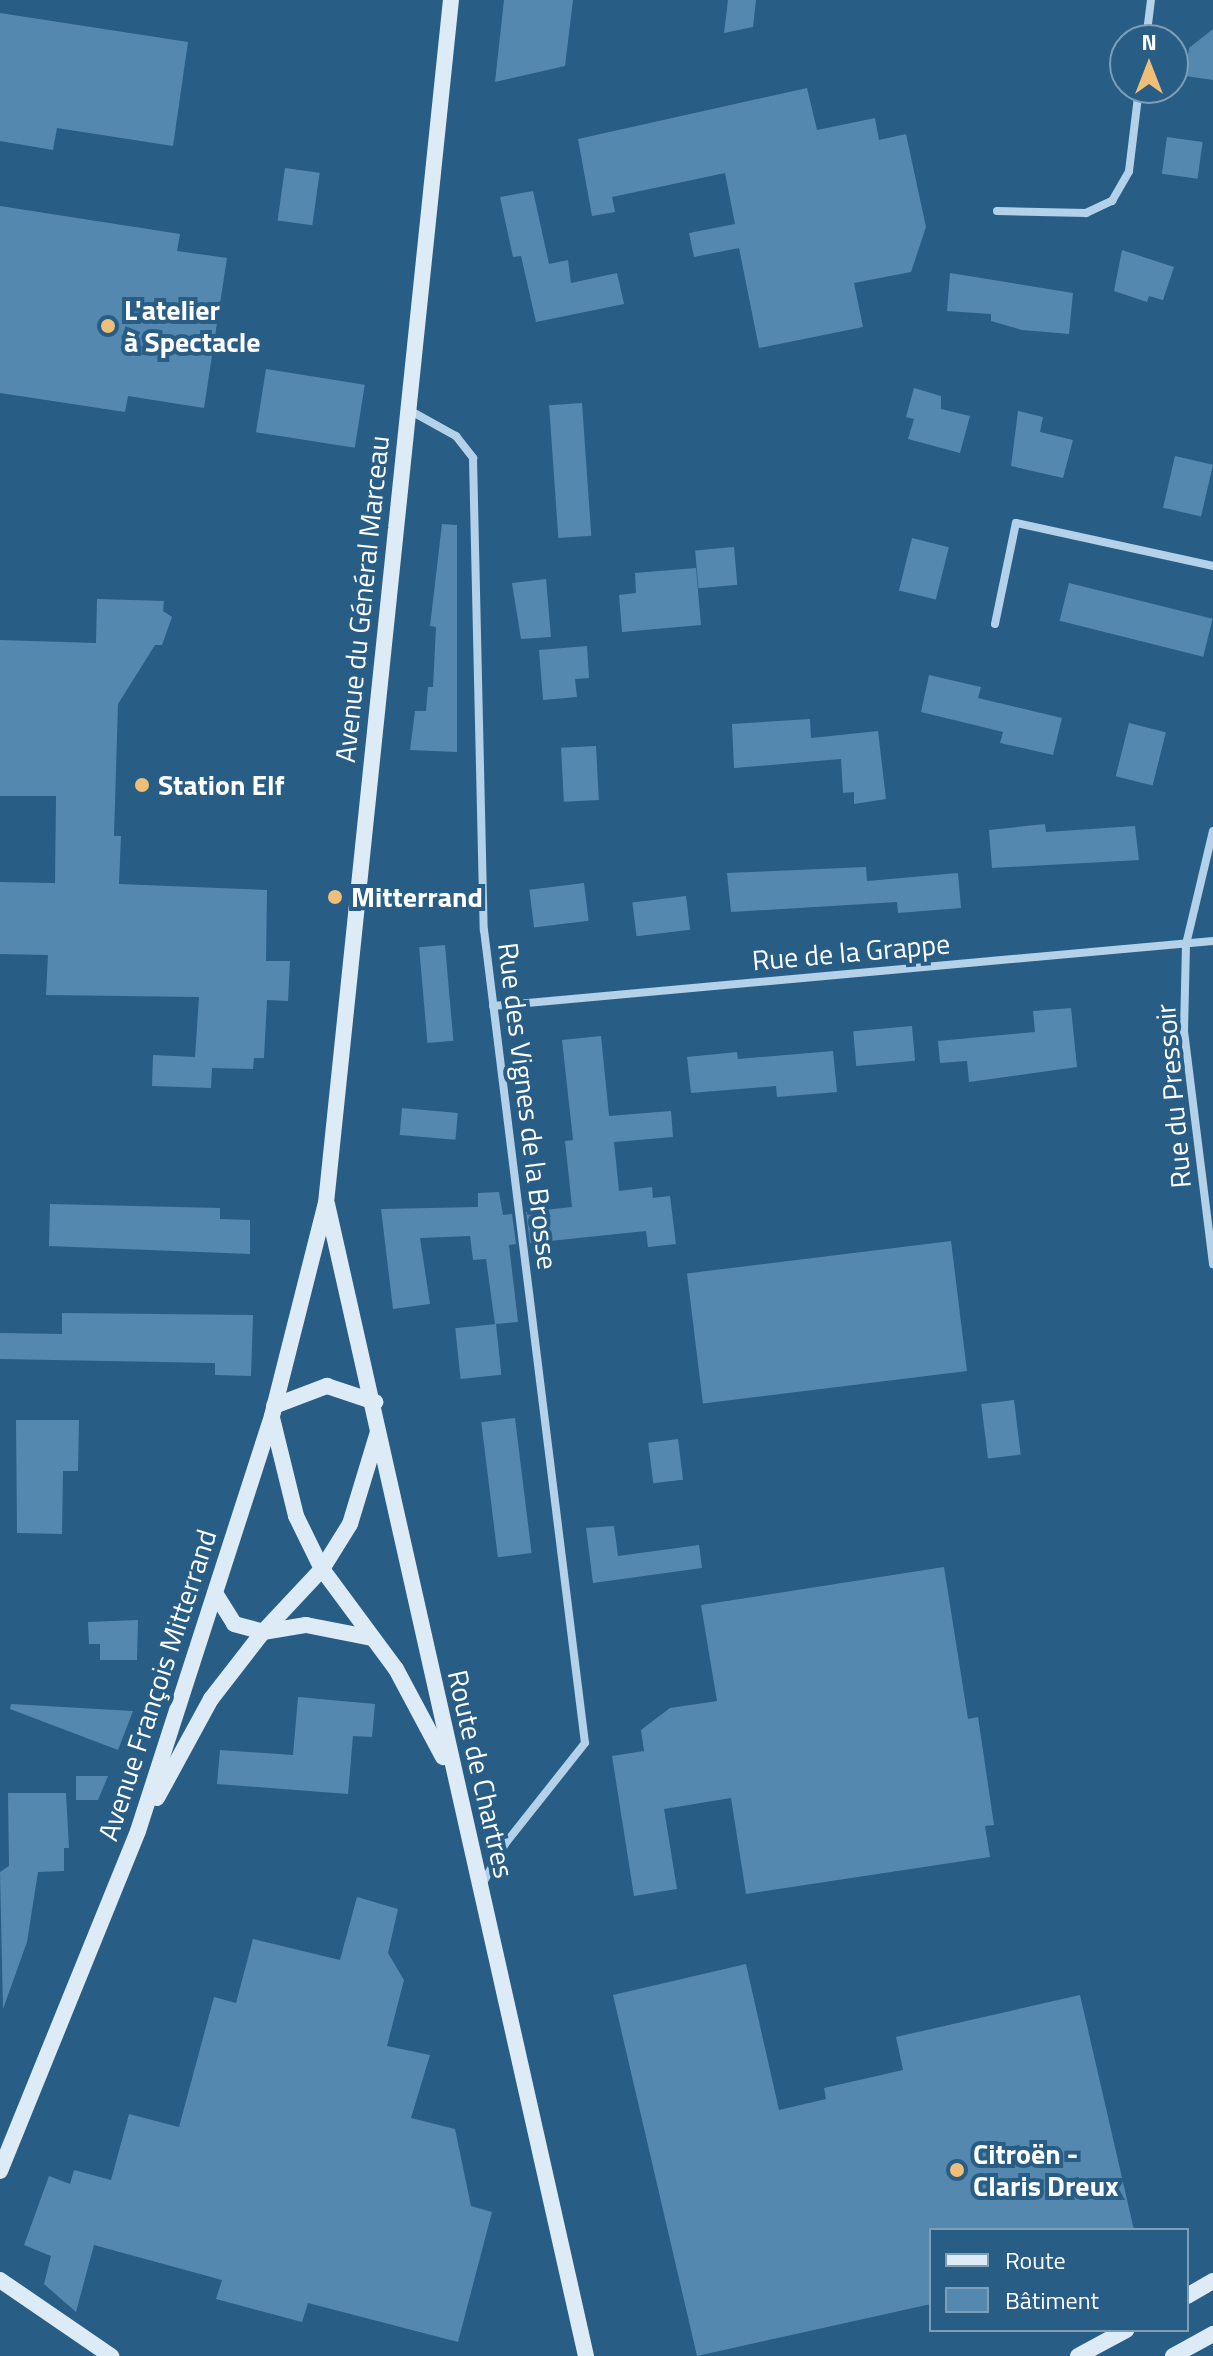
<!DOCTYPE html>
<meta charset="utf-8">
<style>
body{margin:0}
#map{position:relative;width:1213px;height:2356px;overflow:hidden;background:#285d86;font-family:"Titillium Web",sans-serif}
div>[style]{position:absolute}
.building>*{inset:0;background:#5588af;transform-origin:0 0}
.street>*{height:8px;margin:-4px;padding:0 4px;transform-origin:4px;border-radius:4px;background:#b3d1e8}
.secondary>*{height:16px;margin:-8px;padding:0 8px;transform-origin:8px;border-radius:8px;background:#ddebf7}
.dots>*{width:22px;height:22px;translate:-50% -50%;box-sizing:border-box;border:4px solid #285d86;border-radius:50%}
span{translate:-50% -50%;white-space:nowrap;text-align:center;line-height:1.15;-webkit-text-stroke:8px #285d86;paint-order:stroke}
.poi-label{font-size:28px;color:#fff;font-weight:700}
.left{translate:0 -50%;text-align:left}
.street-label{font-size:28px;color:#fff}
.legend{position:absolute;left:929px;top:2228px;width:260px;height:104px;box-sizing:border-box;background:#285d86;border:2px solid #7e9eb6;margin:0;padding:10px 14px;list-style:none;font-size:24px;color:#fff}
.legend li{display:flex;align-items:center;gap:16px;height:40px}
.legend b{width:40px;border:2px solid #7e9eb6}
.north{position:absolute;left:1109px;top:24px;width:80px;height:80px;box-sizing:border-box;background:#285d86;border:2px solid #7e9eb6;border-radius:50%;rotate:0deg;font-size:22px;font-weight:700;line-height:32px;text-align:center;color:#fff}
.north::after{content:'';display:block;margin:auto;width:28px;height:36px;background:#efbf79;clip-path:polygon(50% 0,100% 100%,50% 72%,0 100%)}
</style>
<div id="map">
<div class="building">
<div style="clip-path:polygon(504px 0,573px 0,565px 66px,495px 82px)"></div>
<div style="clip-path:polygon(728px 0,756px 0,753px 27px,724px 33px)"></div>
<div style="clip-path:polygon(0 13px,188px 42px,173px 146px,57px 128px,53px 150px,0 141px)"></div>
<div style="clip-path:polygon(1213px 29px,1213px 80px,1185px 76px,1189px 48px)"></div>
<div style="clip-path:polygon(807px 88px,817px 130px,875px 118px,879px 140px,906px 134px,926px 227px,911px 272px,854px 283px,863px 327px,759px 348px,739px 248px,694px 257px,689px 233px,735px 224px,725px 173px,612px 197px,615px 212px,592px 216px,578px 139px)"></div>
<div style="left:1167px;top:137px;width:36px;height:37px;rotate:8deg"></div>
<div style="left:285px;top:168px;width:35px;height:53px;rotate:8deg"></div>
<div style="clip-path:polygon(533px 191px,549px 264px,568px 260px,571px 283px,617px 273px,624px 304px,536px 322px,521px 256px,513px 257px,500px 197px)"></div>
<div style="clip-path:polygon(0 206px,180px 234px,177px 251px,227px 258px,204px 408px,128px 396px,125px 412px,0 393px)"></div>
<div style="clip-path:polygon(1122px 250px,1174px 267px,1163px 300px,1149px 296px,1147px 302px,1114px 291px)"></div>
<div style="clip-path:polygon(950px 273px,1073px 293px,1069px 334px,1022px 330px,991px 321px,991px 314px,947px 311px)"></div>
<div style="left:266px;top:369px;width:100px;height:64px;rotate:9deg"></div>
<div style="clip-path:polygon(914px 388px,941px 396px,941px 409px,970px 416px,960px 453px,908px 439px,914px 419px,906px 417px)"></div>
<div style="left:582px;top:403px;width:133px;height:33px;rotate:86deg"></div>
<div style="clip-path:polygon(1018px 411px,1043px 417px,1040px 432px,1073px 440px,1063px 478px,1011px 466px)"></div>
<div style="left:1175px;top:456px;width:39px;height:53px;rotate:13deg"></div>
<div style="clip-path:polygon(442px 524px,457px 525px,457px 752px,410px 750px,415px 711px,426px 711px,428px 687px,433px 687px,436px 627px,430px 626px)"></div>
<div style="left:912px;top:538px;width:38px;height:54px;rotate:14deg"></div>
<div style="left:734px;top:547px;width:38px;height:39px;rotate:85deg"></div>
<div style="clip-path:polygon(696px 568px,701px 625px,622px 632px,619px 595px,636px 593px,635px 573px)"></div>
<div style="clip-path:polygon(546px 579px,551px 637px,521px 639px,512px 583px)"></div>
<div style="left:1069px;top:583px;width:148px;height:39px;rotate:14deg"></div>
<div style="clip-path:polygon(97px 599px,164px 601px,163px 611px,172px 617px,162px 645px,155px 645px,118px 704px,114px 836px,121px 836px,119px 884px,267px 890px,266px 961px,290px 961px,288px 1001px,267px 1000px,264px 1058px,254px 1058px,253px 1069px,212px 1068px,211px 1088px,152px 1086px,153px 1055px,195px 1057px,199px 997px,46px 995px,48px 955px,0 954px,0 882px,55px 883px,56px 796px,0 796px,0 640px,96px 643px)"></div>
<div style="clip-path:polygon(587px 646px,589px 678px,575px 679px,577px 697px,543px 700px,539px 650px)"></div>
<div style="clip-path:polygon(929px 675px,981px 687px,978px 698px,1062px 718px,1053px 755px,1000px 743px,1003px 732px,921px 712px)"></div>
<div style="clip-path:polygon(810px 719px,811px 738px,878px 731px,886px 799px,854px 804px,854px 792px,843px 793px,841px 759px,734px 768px,732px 724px)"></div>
<div style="left:1129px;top:723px;width:38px;height:55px;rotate:14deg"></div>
<div style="left:596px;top:746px;width:54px;height:35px;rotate:87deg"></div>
<div style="clip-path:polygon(1045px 824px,1046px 832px,1135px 826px,1139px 860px,992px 868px,989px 830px)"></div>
<div style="clip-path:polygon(866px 867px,867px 881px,958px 873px,961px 908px,898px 913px,897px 902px,731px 912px,727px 873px)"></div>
<div style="left:584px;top:883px;width:38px;height:55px;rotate:83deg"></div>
<div style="left:686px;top:896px;width:34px;height:54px;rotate:83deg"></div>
<div style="left:445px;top:945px;width:96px;height:26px;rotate:85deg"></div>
<div style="clip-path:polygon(1071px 1008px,1077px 1067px,969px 1082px,967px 1061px,940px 1063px,938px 1041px,1035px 1032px,1033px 1011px)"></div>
<div style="left:912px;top:1026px;width:35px;height:59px;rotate:85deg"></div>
<div style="clip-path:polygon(601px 1036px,609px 1116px,671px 1111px,673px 1137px,614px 1142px,619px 1191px,652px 1187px,653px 1198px,670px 1196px,676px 1244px,648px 1247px,646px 1231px,530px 1243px,526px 1212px,572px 1207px,565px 1141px,573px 1140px,562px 1040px)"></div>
<div style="clip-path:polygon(833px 1051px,837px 1092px,777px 1097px,776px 1086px,691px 1093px,687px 1057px,737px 1052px,738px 1059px)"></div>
<div style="left:402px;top:1108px;width:56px;height:27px;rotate:5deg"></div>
<div style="clip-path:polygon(499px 1192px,503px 1215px,512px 1214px,516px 1244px,509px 1245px,518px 1322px,495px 1324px,486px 1259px,473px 1260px,470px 1236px,420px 1238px,430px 1304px,393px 1309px,381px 1209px,478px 1207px,478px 1193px)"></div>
<div style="clip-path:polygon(50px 1204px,220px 1208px,220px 1219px,250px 1220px,250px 1254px,49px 1246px)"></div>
<div style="left:951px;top:1241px;width:131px;height:266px;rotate:83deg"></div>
<div style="clip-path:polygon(62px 1313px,253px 1315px,251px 1376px,215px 1375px,215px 1363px,0 1359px,0 1333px,62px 1334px)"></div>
<div style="left:496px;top:1324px;width:51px;height:41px;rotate:84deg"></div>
<div style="left:1014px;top:1400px;width:55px;height:33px;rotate:83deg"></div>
<div style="left:515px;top:1418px;width:136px;height:34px;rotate:83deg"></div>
<div style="clip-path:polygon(16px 1420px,79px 1420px,78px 1471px,63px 1471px,62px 1534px,17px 1533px)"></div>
<div style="left:678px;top:1439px;width:41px;height:30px;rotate:83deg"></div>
<div style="clip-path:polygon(614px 1526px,618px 1556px,699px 1545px,702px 1568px,593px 1583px,586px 1528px)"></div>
<div style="clip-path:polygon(944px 1567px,968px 1719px,978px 1717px,994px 1825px,985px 1826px,990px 1857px,746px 1894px,731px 1798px,664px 1809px,677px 1889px,634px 1896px,612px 1756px,644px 1751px,641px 1730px,670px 1708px,717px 1701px,701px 1605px)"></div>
<div style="clip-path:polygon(138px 1620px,137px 1660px,100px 1660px,100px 1644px,89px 1644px,88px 1622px)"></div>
<div style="clip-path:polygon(298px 1697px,375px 1704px,372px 1737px,353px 1736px,348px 1794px,217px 1784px,220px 1750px,293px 1755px)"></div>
<div style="clip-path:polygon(11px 1704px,133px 1711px,118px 1750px,10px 1709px)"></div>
<div style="clip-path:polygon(76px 1776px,108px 1776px,98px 1800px,76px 1800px)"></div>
<div style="clip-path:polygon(8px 1793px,66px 1793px,69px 1848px,64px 1848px,64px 1871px,38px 1872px,27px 1942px,3px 2009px,0 1872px,9px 1866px)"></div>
<div style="clip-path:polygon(357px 1897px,398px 1909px,388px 1953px,404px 1980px,387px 2046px,430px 2055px,411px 2118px,455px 2129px,471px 2206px,492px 2212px,458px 2342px,308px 2303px,302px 2322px,216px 2299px,222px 2280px,94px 2245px,76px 2312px,44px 2284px,51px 2256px,24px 2245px,49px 2176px,70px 2184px,74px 2170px,111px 2180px,129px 2114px,179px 2127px,214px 1997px,236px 2003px,253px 1939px,340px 1960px)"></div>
<div style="clip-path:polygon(746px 1964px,779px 2110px,826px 2099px,824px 2088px,903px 2070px,896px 2037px,1080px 1995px,1134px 2230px,931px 2230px,931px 2304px,697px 2356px,613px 1995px)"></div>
</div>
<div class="street">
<div style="left:1146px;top:40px;width:40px;rotate:-82.9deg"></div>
<div style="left:997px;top:211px;width:89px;rotate:1.3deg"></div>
<div style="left:1086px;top:213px;width:29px;rotate:-25deg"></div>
<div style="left:1112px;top:201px;width:34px;rotate:-60deg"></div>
<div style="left:1129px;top:171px;width:84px;rotate:-83.1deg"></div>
<div style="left:409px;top:410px;width:54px;rotate:29deg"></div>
<div style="left:456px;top:436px;width:28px;rotate:52deg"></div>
<div style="left:473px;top:458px;width:472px;rotate:88.7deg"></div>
<div style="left:484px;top:930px;width:819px;rotate:82.92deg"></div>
<div style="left:585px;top:1743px;width:129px;rotate:128.4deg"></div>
<div style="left:505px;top:1844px;width:48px;rotate:119.7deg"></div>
<div style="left:995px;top:624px;width:103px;rotate:-78.3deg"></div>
<div style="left:1016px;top:523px;width:202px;rotate:12.3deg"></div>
<div style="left:1213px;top:831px;width:116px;rotate:103.4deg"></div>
<div style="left:1186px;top:944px;width:87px;rotate:91.3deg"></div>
<div style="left:1184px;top:1031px;width:235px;rotate:82.9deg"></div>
<div style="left:493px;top:1006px;width:723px;rotate:-5.16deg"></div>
</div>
<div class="secondary">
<div style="left:327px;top:1204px;width:1181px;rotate:77.33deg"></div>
<div style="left:274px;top:1406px;width:57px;rotate:-20.7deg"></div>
<div style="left:327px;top:1386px;width:51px;rotate:18.4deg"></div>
<div style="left:272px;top:1418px;width:101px;rotate:76.2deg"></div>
<div style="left:296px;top:1516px;width:59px;rotate:63.9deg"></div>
<div style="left:322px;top:1569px;width:124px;rotate:53.5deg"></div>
<div style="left:396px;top:1669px;width:100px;rotate:61.9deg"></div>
<div style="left:215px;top:1593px;width:36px;rotate:58deg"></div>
<div style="left:234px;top:1624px;width:30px;rotate:15deg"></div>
<div style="left:263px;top:1632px;width:44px;rotate:-9.2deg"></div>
<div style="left:306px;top:1625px;width:67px;rotate:11.1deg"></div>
<div style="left:157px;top:1798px;width:113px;rotate:-61.4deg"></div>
<div style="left:211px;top:1699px;width:85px;rotate:-52.2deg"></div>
<div style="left:263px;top:1632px;width:86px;rotate:-46.9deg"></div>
<div style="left:322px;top:1569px;width:53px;rotate:-58.1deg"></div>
<div style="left:350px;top:1524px;width:96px;rotate:-73.1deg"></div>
<div style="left:0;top:2171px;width:367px;rotate:-67.9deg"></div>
<div style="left:138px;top:1831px;width:436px;rotate:-72.1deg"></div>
<div style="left:272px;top:1416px;width:220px;rotate:-75.8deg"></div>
<div style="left:326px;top:1203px;width:1209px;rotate:-84.07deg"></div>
<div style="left:0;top:2280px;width:135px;rotate:34.4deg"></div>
<div style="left:1187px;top:2296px;width:30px;rotate:-30deg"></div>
<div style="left:1078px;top:2356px;width:55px;rotate:-28.4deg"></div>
<div style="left:1173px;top:2356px;width:46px;rotate:-28.8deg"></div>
</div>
<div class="dots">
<div style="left:108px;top:326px;background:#efbf79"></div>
<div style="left:142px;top:785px;background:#efbf79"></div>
<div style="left:335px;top:897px;background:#efbf79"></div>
<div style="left:957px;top:2170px;background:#efbf79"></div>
</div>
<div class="poi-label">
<span class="left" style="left:124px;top:326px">L'atelier<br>à Spectacle</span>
<span class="left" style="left:158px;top:785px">Station Elf</span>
<span class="left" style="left:351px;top:897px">Mitterrand</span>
<span class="left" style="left:973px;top:2170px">Citroën -<br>Claris Dreux</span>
</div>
<div class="street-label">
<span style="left:362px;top:599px;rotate:-84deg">Avenue du Général Marceau</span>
<span style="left:851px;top:952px;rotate:-5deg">Rue de la Grappe</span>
<span style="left:1173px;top:1096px;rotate:-95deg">Rue du Pressoir</span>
<span style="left:528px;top:1106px;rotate:83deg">Rue des Vignes de la Brosse</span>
<span style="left:157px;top:1685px;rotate:-72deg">Avenue François Mitterrand</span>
<span style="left:481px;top:1774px;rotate:77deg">Route de Chartres</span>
</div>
<ul class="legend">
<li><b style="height:10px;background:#ddebf7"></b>Route</li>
<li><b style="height:22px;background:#5588af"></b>Bâtiment</li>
</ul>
<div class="north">N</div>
</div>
